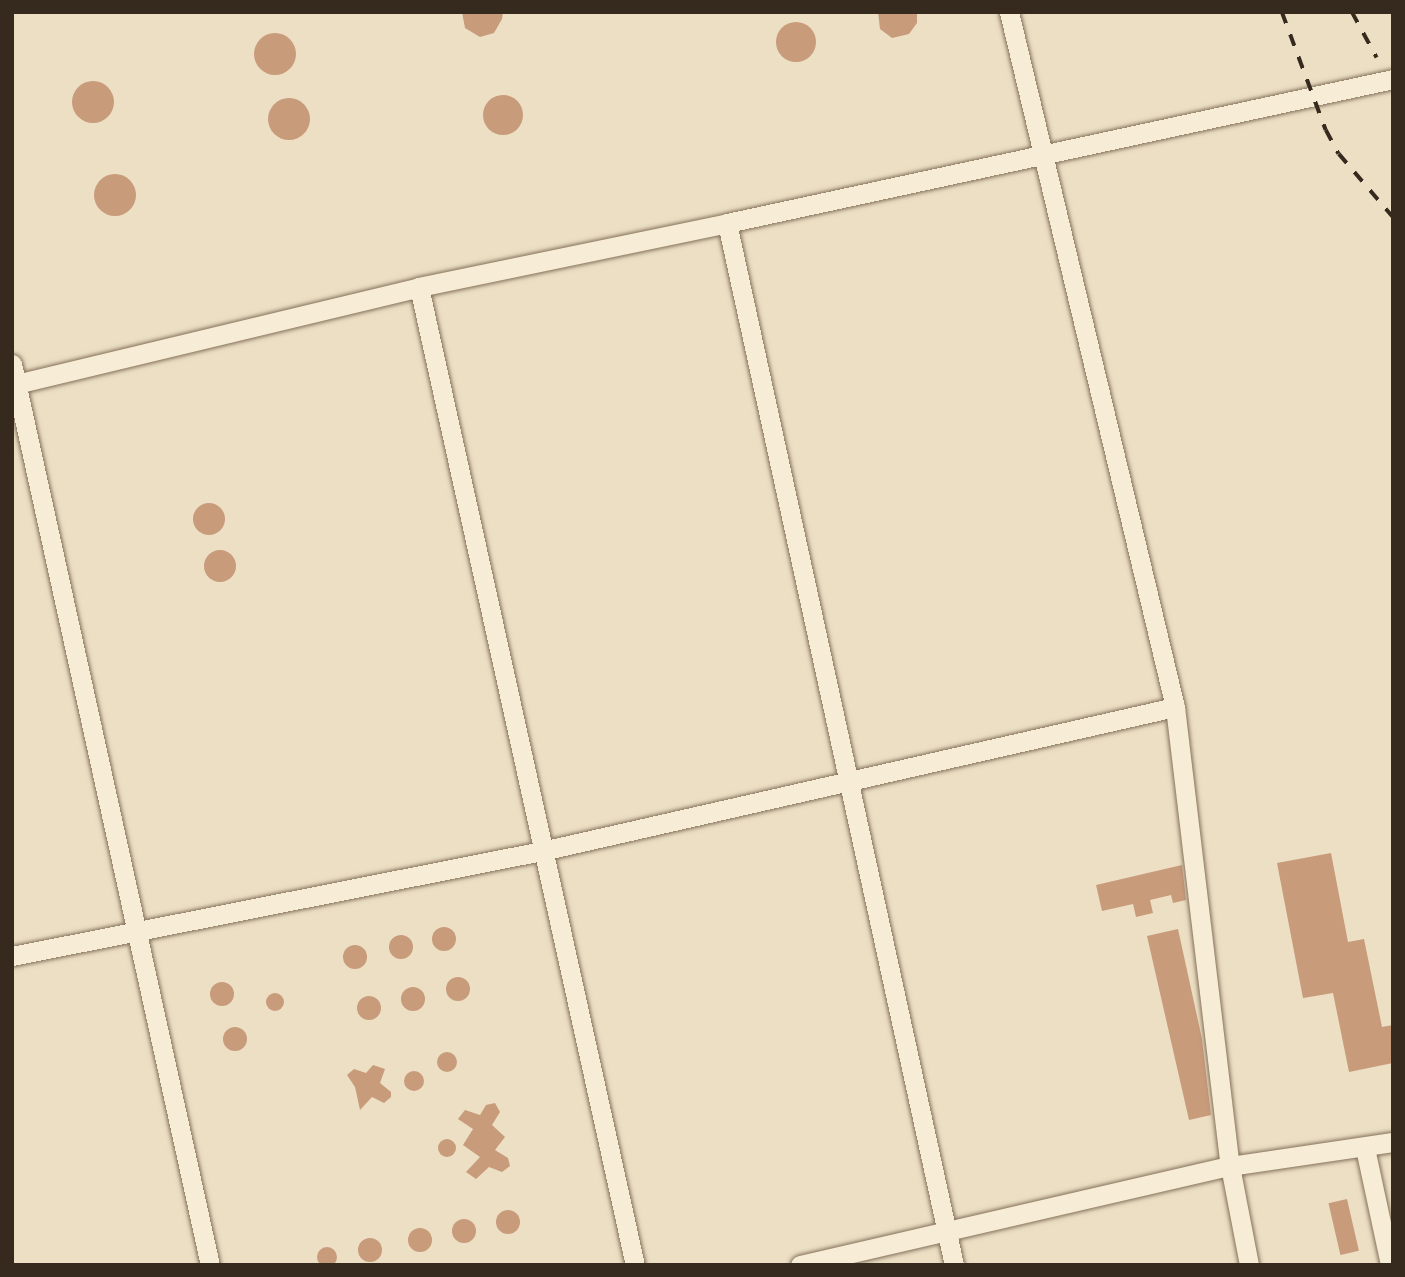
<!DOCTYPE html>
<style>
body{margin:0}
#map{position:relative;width:1405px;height:1277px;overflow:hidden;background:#ecdfc4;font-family:Merriweather,serif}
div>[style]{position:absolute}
.building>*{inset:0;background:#c89b7b;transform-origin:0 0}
.round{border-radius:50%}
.roads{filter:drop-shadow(0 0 2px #85715b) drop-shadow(0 0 2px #85715b)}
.minor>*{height:19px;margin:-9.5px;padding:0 9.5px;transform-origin:9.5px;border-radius:9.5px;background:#f7edd6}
.rail>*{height:3.5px;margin-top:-1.75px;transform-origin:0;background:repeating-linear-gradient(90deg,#362a1e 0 12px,transparent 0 24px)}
span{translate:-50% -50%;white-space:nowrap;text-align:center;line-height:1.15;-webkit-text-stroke:5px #f3ead3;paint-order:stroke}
.frame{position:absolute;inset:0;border:14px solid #362a1e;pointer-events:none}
</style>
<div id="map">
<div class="building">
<div style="clip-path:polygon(462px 12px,503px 12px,502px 19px,494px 33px,480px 37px,465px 28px)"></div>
<div style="clip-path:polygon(878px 12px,917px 12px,917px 23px,909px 34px,892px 38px,880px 29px)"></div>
<div class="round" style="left:776px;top:22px;width:40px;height:40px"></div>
<div class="round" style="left:254px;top:33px;width:42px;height:42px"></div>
<div class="round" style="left:72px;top:81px;width:42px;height:42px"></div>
<div class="round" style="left:483px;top:95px;width:40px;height:40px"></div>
<div class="round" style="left:268px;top:98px;width:42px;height:42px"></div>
<div class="round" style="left:94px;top:174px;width:42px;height:42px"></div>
<div class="round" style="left:193px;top:503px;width:32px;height:32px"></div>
<div class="round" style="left:204px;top:550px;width:32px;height:32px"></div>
<div style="clip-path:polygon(1331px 853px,1348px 942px,1364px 939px,1382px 1027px,1393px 1025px,1393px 1063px,1349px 1072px,1333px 993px,1303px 998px,1277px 863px)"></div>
<div style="clip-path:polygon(1182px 865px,1186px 900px,1173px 903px,1171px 895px,1150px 900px,1153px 913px,1136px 917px,1133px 904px,1102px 911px,1096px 885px)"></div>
<div class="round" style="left:432px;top:927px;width:24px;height:24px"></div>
<div style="clip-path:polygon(1178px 929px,1202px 1039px,1211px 1115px,1189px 1120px,1147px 936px)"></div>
<div class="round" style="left:389px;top:935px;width:24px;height:24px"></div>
<div class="round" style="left:343px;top:945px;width:24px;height:24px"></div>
<div class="round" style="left:446px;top:977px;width:24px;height:24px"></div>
<div class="round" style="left:210px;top:982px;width:24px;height:24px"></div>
<div class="round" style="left:401px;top:987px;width:24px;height:24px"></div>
<div class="round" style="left:266px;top:993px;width:18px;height:18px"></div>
<div class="round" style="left:357px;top:996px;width:24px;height:24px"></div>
<div class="round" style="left:223px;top:1027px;width:24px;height:24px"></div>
<div class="round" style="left:437px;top:1052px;width:20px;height:20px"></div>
<div style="clip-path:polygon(373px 1065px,385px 1069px,380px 1083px,391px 1092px,391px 1097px,384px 1103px,372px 1097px,360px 1110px,355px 1087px,347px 1075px,354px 1069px,366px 1073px)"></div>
<div class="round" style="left:404px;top:1071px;width:20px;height:20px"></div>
<div style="clip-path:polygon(495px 1103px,500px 1112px,492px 1125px,505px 1137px,495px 1150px,508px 1158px,510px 1166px,502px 1172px,489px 1167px,476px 1179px,466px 1172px,480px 1157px,463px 1145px,473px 1129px,458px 1119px,465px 1110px,480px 1115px,486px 1105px)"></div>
<div class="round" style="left:438px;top:1139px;width:18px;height:18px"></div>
<div style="left:1347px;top:1199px;width:53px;height:19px;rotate:77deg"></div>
<div class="round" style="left:496px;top:1210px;width:24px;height:24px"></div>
<div class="round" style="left:452px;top:1219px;width:24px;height:24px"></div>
<div class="round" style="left:408px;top:1228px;width:24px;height:24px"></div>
<div class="round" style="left:358px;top:1238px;width:24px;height:24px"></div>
<div class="round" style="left:317px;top:1247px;width:20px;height:20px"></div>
</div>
<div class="roads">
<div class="minor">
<div style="left:1009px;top:12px;width:715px;rotate:76.57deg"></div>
<div style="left:1175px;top:707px;width:462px;rotate:83.2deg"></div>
<div style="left:1230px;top:1166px;width:101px;rotate:79.1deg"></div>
<div style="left:419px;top:287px;width:1002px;rotate:77.55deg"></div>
<div style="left:12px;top:364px;width:922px;rotate:77.61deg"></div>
<div style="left:16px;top:384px;width:415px;rotate:-13.5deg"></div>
<div style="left:419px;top:287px;width:315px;rotate:-11.7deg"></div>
<div style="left:12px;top:956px;width:540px;rotate:-11.21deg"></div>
<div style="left:542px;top:851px;width:649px;rotate:-12.82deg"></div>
<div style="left:1365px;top:1148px;width:120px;rotate:77.9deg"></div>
<div style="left:800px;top:1265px;width:441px;rotate:-13deg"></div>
<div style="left:1230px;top:1166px;width:165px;rotate:-8.4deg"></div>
<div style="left:954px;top:1265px;width:1066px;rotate:-102.29deg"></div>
<div style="left:727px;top:223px;width:681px;rotate:-12.2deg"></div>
</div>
</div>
<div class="rail">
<div style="left:1282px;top:12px;width:126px;rotate:69.6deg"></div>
<div style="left:1326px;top:130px;width:27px;rotate:62deg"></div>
<div style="left:1339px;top:154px;width:83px;rotate:49.4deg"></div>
<div style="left:1352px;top:12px;width:52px;rotate:61.5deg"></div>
</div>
<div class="frame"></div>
</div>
